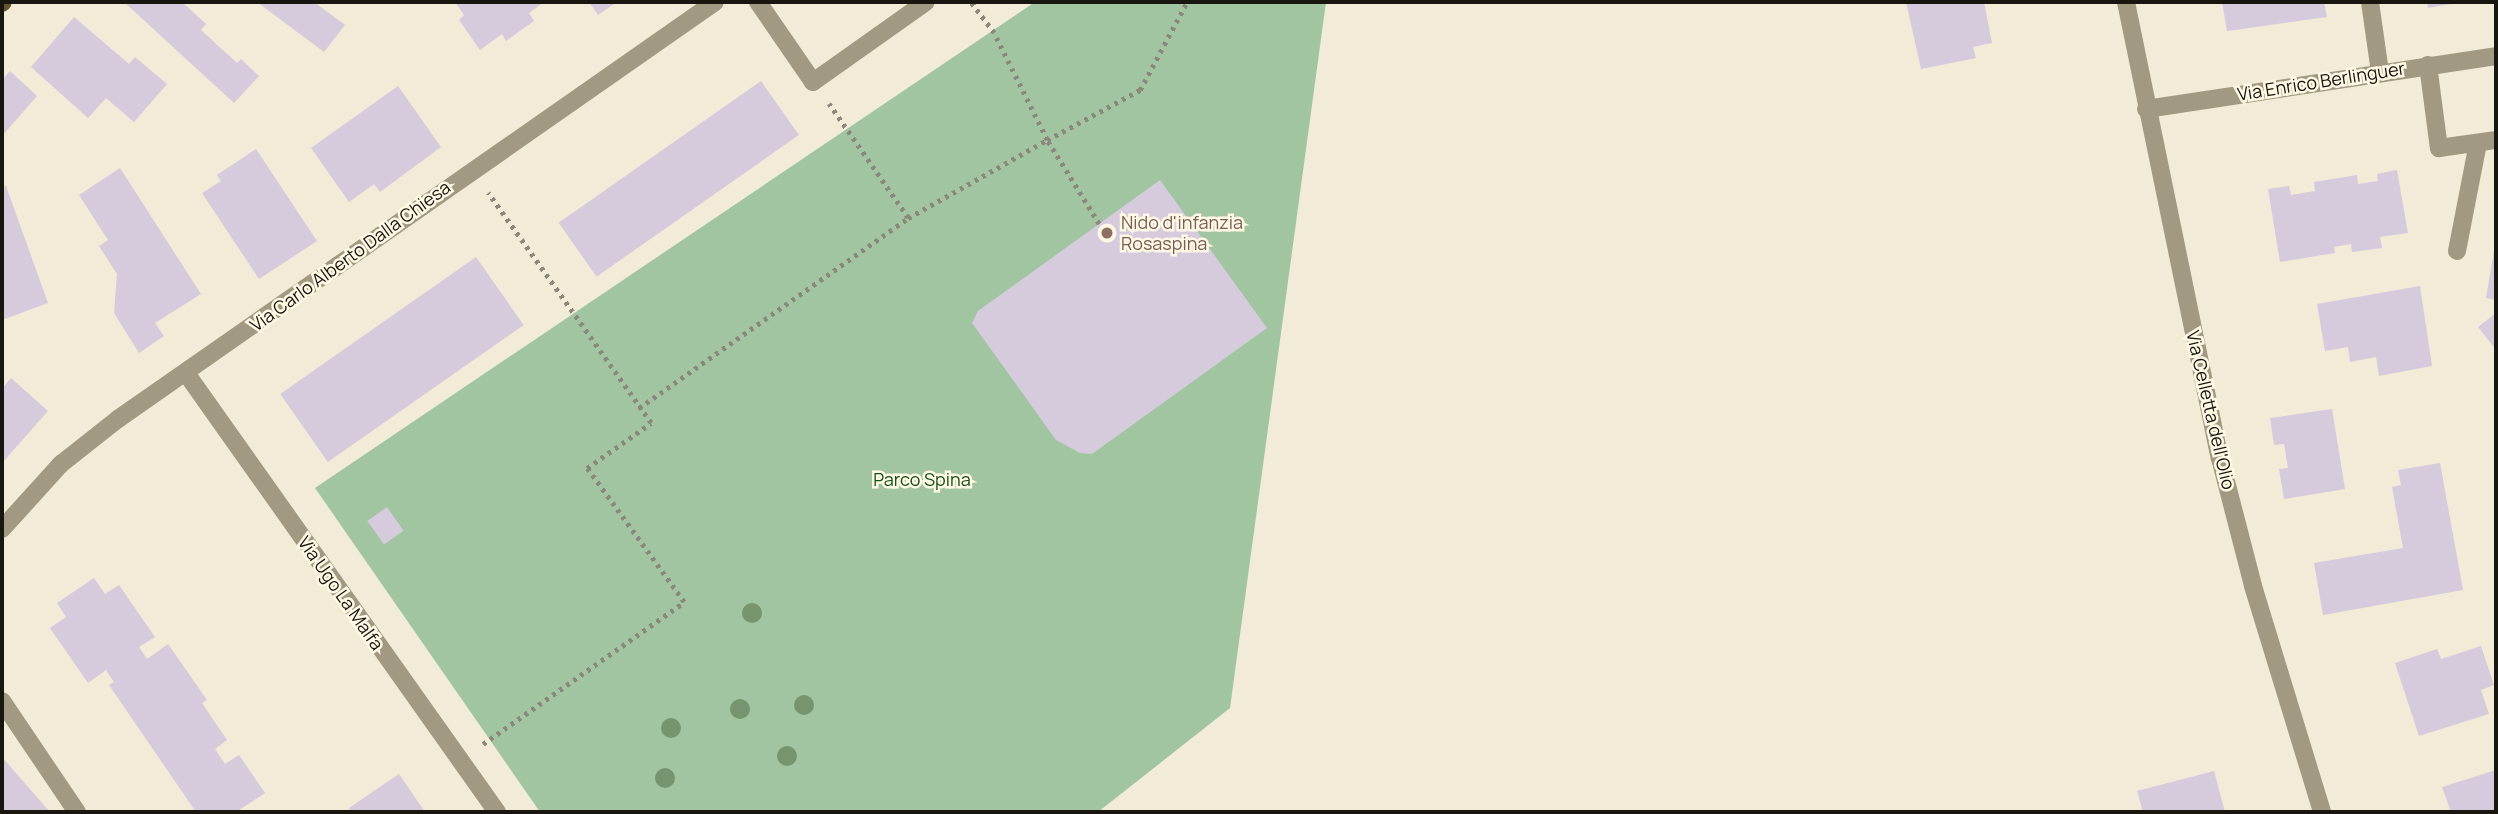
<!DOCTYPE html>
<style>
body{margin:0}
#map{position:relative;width:2498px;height:814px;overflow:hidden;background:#f1ebd8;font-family:Manrope,sans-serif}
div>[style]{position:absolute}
.green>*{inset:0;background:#a1c5a0}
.building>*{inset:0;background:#d5cbdc;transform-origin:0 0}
.path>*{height:4.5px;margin-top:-2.25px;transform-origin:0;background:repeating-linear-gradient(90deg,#8b877a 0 3.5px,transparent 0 8.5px)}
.minor>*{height:18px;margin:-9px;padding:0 9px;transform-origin:9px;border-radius:9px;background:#a29982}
.major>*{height:18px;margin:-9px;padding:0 9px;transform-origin:9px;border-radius:9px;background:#66552b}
.trees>*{width:20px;height:20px;margin:-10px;border-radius:50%;background:#76956e}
.dots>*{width:19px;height:19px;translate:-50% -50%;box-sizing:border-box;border:4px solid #fff8e5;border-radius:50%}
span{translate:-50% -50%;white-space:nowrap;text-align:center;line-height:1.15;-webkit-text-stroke:5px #fff8e5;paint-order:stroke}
.street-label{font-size:18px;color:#18160f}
.education-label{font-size:18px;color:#785e54}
.left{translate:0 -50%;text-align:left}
.park-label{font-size:18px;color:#124e17}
.frame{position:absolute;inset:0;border:4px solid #18160f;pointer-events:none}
</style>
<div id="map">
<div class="green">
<div style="clip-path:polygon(1035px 2px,1326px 2px,1230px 708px,1098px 812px,540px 812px,315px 488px)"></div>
</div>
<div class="building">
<div style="clip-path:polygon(124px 2px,182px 2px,206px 24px,201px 30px,237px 63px,241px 59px,259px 76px,234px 103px)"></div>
<div style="clip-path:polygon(257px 2px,314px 2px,345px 25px,324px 52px)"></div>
<div style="clip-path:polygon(455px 2px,544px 2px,529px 13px,534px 21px,506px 41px,502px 34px,480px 50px,459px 20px,464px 15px)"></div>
<div style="clip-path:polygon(589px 2px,617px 2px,598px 15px)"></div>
<div style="clip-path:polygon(1906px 2px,1984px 2px,1992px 43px,1973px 47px,1976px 58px,1921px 69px)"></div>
<div style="clip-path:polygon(2222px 2px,2324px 2px,2327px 17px,2227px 31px)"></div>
<div style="clip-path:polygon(2427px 2px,2457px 2px,2457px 3px,2428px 8px)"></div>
<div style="clip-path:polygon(74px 17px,129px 64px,135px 57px,167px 84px,134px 122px,106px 98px,88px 118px,31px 67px)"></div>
<div style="clip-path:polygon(10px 71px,37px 96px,2px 136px,2px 80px)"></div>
<div style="left:761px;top:81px;width:66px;height:247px;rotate:55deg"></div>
<div style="clip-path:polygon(398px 86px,441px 147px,380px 192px,374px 184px,349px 202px,311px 148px)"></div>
<div style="clip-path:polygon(256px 149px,317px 241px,259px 279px,202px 193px,221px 181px,217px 175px)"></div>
<div style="clip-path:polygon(120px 168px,201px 294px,155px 323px,164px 336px,139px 353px,114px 313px,117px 274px,99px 246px,108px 240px,79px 195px)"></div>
<div style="clip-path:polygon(2397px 170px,2408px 233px,2380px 237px,2382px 248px,2352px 252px,2351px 244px,2334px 247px,2335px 253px,2280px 262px,2268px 189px,2289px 186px,2291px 195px,2315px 191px,2314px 182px,2357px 175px,2358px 184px,2378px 181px,2377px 174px)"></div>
<div style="clip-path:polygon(1160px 180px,1267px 328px,1092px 454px,1080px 453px,1056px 440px,972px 323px,978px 311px)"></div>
<div style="clip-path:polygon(6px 186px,48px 303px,2px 320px,2px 187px)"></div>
<div style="clip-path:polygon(2495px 245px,2496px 245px,2496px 300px,2486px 298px)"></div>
<div style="left:476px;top:257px;width:83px;height:239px;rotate:55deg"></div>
<div style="clip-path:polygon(2420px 286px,2432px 366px,2379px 376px,2376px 357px,2350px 362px,2348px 347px,2325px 351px,2317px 304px)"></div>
<div style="clip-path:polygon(2496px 313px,2496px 350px,2478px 327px)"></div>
<div style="clip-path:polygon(11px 378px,48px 411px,2px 463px,2px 389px)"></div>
<div style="clip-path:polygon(2332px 409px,2345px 489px,2284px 499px,2279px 469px,2288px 468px,2284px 444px,2274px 445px,2270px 418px)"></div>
<div style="clip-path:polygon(2440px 463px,2463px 590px,2323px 615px,2314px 563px,2403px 548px,2392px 487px,2401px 485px,2398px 470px)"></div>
<div style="left:387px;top:507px;width:29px;height:24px;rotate:55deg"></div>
<div style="clip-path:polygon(94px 578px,105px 594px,119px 585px,155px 637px,139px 647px,147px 659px,168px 644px,207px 700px,202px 703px,227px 740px,215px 749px,225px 764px,239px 755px,265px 793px,236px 812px,196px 812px,109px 685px,114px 682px,106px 670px,88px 683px,50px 628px,66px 617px,57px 603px)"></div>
<div style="clip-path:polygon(2481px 646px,2494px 685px,2481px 690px,2489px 714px,2419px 736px,2395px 663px,2437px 649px,2441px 659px)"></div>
<div style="clip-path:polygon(2px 757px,42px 803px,50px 812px,2px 812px)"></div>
<div style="clip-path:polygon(2496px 770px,2496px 812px,2451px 812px,2442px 787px)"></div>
<div style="clip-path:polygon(2214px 771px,2225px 812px,2143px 812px,2137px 791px)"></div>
<div style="clip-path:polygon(399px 774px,425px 812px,351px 812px,349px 808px)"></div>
</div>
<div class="path">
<div style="left:908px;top:218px;width:159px;rotate:-29.3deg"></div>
<div style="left:1047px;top:140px;width:119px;rotate:-116.4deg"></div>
<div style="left:994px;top:33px;width:39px;rotate:-127deg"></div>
<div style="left:1099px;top:224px;width:99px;rotate:-121.8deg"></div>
<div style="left:1047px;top:140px;width:106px;rotate:-28.3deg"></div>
<div style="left:1140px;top:90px;width:100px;rotate:-61.9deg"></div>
<div style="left:639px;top:408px;width:329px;rotate:-35.2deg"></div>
<div style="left:908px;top:218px;width:139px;rotate:-124.7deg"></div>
<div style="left:483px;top:744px;width:246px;rotate:-35.2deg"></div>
<div style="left:684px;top:602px;width:165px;rotate:-125.9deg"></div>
<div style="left:587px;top:468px;width:78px;rotate:-35.1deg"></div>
<div style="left:651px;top:423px;width:282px;rotate:-125.3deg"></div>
</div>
<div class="minor">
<div style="left:758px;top:2px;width:97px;rotate:55.5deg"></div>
<div style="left:813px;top:82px;width:138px;rotate:-35.3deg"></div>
<div style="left:2126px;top:2px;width:466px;rotate:78.4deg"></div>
<div style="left:2220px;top:458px;width:132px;rotate:75.5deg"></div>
<div style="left:2253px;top:586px;width:236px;rotate:73deg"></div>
<div style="left:2370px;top:2px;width:71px;rotate:81.9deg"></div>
<div style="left:2428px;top:65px;width:84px;rotate:82.5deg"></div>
<div style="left:2439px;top:148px;width:58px;rotate:-8deg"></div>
<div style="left:2146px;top:109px;width:354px;rotate:-8.6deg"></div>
<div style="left:2457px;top:251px;width:110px;rotate:-79deg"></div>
<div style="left:186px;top:373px;width:538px;rotate:54.69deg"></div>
<div style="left:2px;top:529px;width:88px;rotate:-47.8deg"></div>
<div style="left:61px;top:464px;width:73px;rotate:-38.3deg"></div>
<div style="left:118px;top:419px;width:728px;rotate:-34.93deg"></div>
<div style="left:2px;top:701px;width:134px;rotate:56deg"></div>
</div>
<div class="major">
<div style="left:2px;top:3px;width:1px;rotate:-45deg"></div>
</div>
<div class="trees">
<div style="left:752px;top:613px"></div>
<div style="left:804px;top:705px"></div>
<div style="left:740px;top:709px"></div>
<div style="left:671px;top:728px"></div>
<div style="left:787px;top:756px"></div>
<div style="left:665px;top:778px"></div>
</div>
<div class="dots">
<div style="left:1107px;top:233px;background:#8d6e63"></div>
</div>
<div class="street-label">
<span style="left:2321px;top:81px;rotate:-9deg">Via Enrico Berlinguer</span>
<span style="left:350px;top:256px;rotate:-36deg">Via Carlo Alberto Dalla Chiesa</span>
<span style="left:2211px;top:410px;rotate:77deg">Via Celletta dell'Olio</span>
<span style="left:341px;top:593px;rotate:55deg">Via Ugo La Malfa</span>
</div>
<div class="education-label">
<span class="left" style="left:1121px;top:233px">Nido d'infanzia<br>Rosaspina</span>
</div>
<div class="park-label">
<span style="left:922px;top:479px">Parco Spina</span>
</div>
<div class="frame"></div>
</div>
